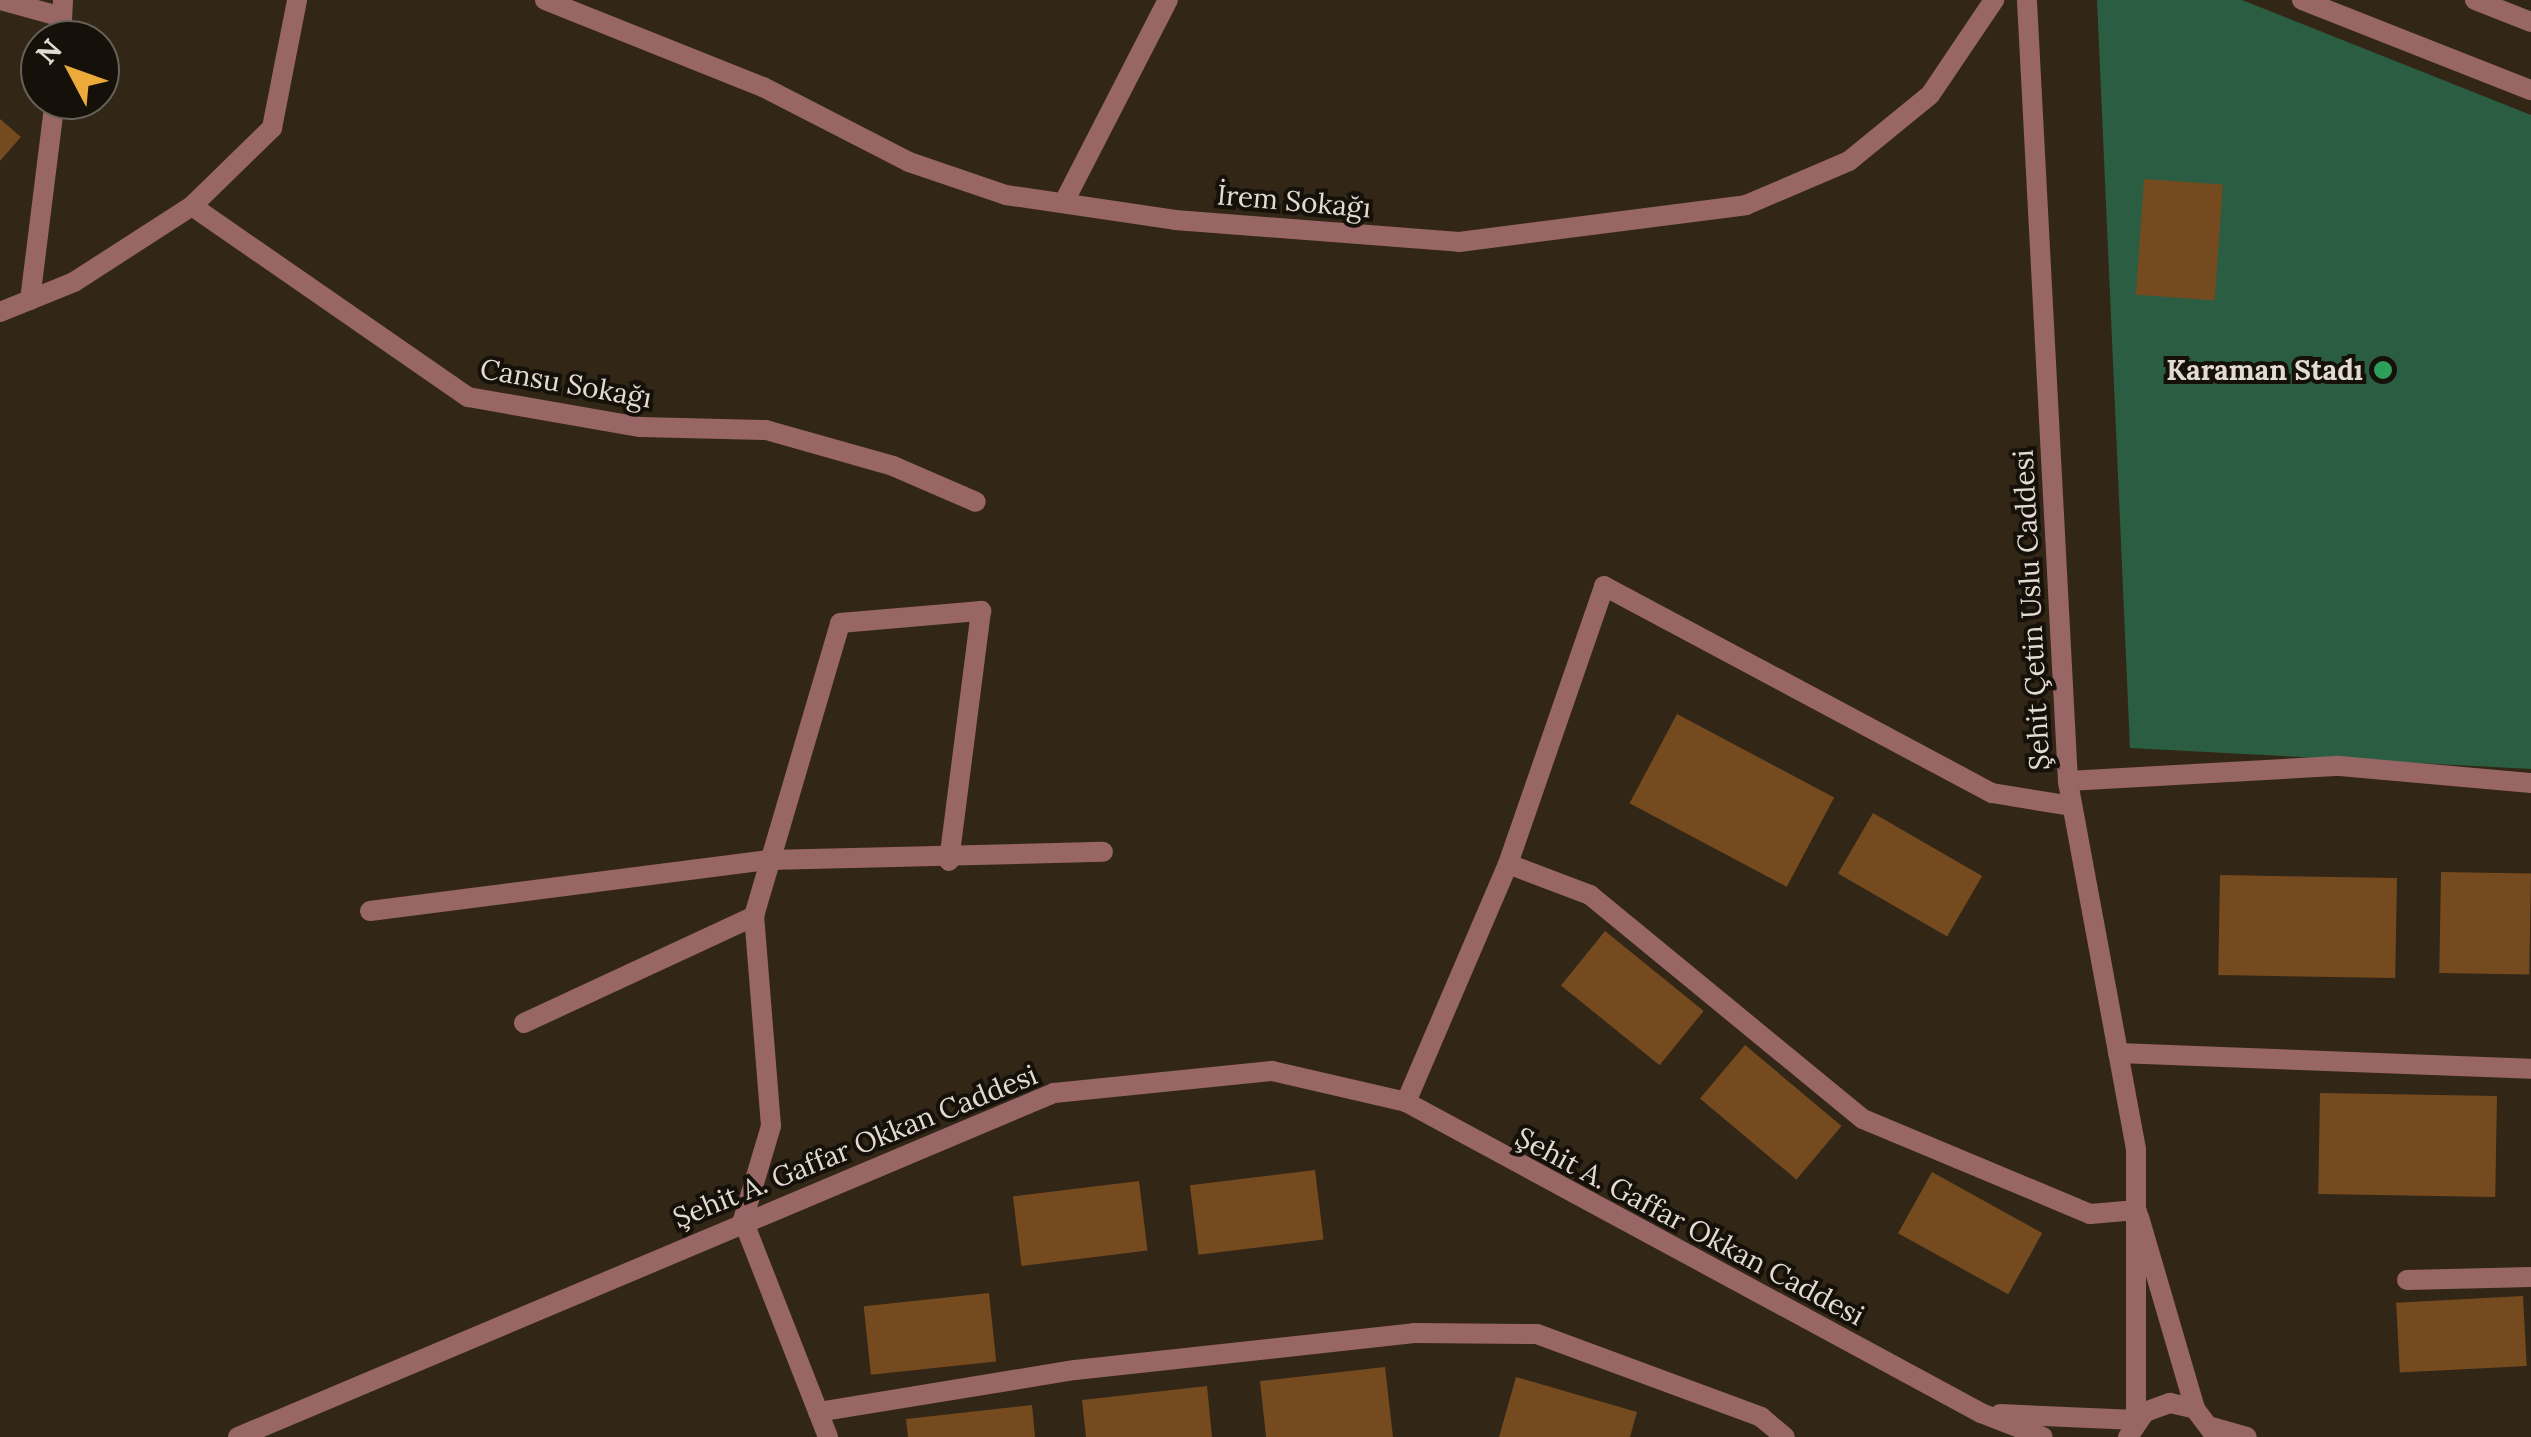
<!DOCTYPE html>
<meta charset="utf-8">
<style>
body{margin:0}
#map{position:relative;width:2531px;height:1437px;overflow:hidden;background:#322616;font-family:Lora,serif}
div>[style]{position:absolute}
.green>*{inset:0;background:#2a5d42}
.building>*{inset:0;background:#764a1f;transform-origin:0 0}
.minor>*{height:20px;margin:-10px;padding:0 10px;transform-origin:10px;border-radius:10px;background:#986665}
.tertiary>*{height:20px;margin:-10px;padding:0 10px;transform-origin:10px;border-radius:10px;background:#986665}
.dots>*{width:28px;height:28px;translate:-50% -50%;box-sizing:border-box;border:5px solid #151009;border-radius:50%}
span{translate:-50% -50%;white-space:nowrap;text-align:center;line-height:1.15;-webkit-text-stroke:8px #151009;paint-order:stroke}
.street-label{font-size:28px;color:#e3dbd1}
.poi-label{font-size:28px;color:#e3dbd1;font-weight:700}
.right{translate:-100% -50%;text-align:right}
.north{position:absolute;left:20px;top:20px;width:100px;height:100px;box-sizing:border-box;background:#151009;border:2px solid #676159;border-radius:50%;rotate:311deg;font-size:28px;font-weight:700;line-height:40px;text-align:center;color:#e3dbd1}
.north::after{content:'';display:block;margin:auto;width:35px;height:45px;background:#ebaa39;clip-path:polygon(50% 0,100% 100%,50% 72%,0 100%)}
</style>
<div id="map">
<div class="green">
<div style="clip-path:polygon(2097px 0,2242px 0,2531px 115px,2531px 769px,2130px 748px)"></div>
</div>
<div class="building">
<div style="clip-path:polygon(0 119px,21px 137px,0 161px)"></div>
<div style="left:2144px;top:179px;width:79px;height:116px;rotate:4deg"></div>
<div style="left:1677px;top:714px;width:178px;height:101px;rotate:28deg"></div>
<div style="left:1873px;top:813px;width:126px;height:70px;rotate:30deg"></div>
<div style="left:2441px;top:872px;width:90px;height:101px;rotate:1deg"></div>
<div style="left:2220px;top:875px;width:177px;height:100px;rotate:1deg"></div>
<div style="left:1605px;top:931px;width:127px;height:70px;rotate:39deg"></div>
<div style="left:1745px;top:1045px;width:126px;height:70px;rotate:40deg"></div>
<div style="left:2320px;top:1093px;width:177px;height:101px;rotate:1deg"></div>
<div style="left:1315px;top:1170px;width:70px;height:126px;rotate:83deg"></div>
<div style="left:1932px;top:1172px;width:126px;height:70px;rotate:29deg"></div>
<div style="left:1139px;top:1181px;width:70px;height:127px;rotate:83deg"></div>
<div style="left:989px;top:1293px;width:69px;height:126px;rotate:84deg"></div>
<div style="left:2523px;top:1296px;width:70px;height:127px;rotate:87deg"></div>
<div style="clip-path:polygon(1385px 1367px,1393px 1437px,1266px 1437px,1260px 1381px)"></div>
<div style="clip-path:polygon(1516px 1377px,1637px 1412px,1630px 1437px,1499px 1437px)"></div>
<div style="clip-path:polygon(1207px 1386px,1212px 1437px,1086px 1437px,1082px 1400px)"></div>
<div style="clip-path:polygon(1032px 1405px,1035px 1437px,908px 1437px,906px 1419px)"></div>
</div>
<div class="minor">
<div style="left:0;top:0;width:64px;rotate:15.3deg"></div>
<div style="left:545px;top:0;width:235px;rotate:21.8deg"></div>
<div style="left:763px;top:87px;width:164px;rotate:27.2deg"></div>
<div style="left:909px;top:162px;width:102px;rotate:18.8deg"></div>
<div style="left:1006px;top:195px;width:171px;rotate:8.4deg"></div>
<div style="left:1175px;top:220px;width:285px;rotate:4.4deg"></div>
<div style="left:1459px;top:242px;width:289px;rotate:-7.3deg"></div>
<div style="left:1746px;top:205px;width:112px;rotate:-23.1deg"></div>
<div style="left:1849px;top:161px;width:104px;rotate:-39.2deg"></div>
<div style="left:1930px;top:95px;width:115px;rotate:-56deg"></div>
<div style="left:2302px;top:0;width:246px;rotate:21.5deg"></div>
<div style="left:2475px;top:0;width:60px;rotate:21.4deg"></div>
<div style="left:61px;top:40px;width:40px;rotate:-87.1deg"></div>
<div style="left:1064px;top:202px;width:227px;rotate:-62.8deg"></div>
<div style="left:192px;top:206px;width:336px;rotate:34.7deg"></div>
<div style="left:468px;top:397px;width:175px;rotate:9.9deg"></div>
<div style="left:640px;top:427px;width:126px;rotate:1.4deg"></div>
<div style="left:766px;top:430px;width:132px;rotate:15.8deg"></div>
<div style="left:893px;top:466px;width:90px;rotate:23.4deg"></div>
<div style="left:30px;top:300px;width:202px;rotate:-82.9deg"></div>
<div style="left:2068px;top:781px;width:272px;rotate:-3.2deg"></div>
<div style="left:2340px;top:766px;width:192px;rotate:5.1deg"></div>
<div style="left:1508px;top:864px;width:88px;rotate:20.7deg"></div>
<div style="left:1590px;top:895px;width:353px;rotate:39.4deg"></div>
<div style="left:1863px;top:1119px;width:246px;rotate:22.7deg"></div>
<div style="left:2090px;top:1214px;width:47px;rotate:-4.9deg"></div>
<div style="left:370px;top:911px;width:402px;rotate:-7.3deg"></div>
<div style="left:769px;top:860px;width:334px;rotate:-1.4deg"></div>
<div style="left:524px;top:1023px;width:254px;rotate:-24.9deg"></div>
<div style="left:2118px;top:1053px;width:413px;rotate:2.2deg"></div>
<div style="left:1406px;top:1102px;width:259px;rotate:-66.8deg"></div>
<div style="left:1508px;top:864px;width:294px;rotate:-70.9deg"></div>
<div style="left:1604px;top:586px;width:440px;rotate:28.1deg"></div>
<div style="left:1992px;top:793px;width:80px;rotate:9.3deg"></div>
<div style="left:2139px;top:1217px;width:200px;rotate:73.7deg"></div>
<div style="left:2407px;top:1280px;width:124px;rotate:-1.4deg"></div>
<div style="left:818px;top:1412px;width:260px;rotate:-9.3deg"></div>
<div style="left:1075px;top:1370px;width:341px;rotate:-6.2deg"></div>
<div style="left:1414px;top:1333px;width:123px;rotate:0.5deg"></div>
<div style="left:1537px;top:1334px;width:239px;rotate:20.3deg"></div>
<div style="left:1761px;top:1417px;width:31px;rotate:40deg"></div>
<div style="left:2000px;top:1414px;width:136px;rotate:2.5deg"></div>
<div style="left:2136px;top:1420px;width:271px;rotate:-90deg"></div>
<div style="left:2136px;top:1149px;width:374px;rotate:-100.5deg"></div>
<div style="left:2068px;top:781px;width:782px;rotate:-93.01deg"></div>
<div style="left:2212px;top:1427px;width:36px;rotate:16deg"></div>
<div style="left:238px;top:1437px;width:886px;rotate:-22.86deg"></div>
<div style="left:1054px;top:1093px;width:219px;rotate:-5.8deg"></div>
<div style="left:1272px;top:1071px;width:138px;rotate:13deg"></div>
<div style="left:1406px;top:1102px;width:654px;rotate:28.41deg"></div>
<div style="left:1981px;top:1413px;width:66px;rotate:21.2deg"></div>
<div style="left:828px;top:1437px;width:233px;rotate:-111.4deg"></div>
<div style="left:743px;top:1220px;width:98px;rotate:-73.4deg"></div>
<div style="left:771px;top:1126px;width:211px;rotate:-94.6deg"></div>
<div style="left:754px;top:916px;width:305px;rotate:-73.6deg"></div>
<div style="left:840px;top:623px;width:142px;rotate:-4.9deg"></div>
<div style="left:981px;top:611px;width:252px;rotate:97.3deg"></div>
<div style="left:2128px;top:1437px;width:30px;rotate:-56deg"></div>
<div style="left:2145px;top:1412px;width:27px;rotate:-20deg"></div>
<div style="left:2170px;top:1403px;width:26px;rotate:13deg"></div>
<div style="left:2195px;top:1409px;width:35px;rotate:53deg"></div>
</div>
<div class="tertiary">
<div style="left:0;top:312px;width:80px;rotate:-22.1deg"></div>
<div style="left:74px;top:282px;width:140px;rotate:-32.8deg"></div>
<div style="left:192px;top:206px;width:112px;rotate:-44.3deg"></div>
<div style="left:272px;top:128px;width:130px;rotate:-78.9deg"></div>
</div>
<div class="dots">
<div style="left:2383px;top:370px;background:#2e9e5b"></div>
</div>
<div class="street-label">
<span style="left:1294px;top:201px;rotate:5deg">İrem Sokağı</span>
<span style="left:566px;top:383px;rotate:10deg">Cansu Sokağı</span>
<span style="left:2031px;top:610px;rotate:-93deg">Şehit Çetin Uslu Caddesi</span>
<span style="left:855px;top:1146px;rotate:-22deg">Şehit A. Gaffar Okkan Caddesi</span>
<span style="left:1690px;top:1226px;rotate:28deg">Şehit A. Gaffar Okkan Caddesi</span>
</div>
<div class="poi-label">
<span class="right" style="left:2363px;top:370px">Karaman Stadı</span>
</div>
<div class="north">N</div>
</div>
